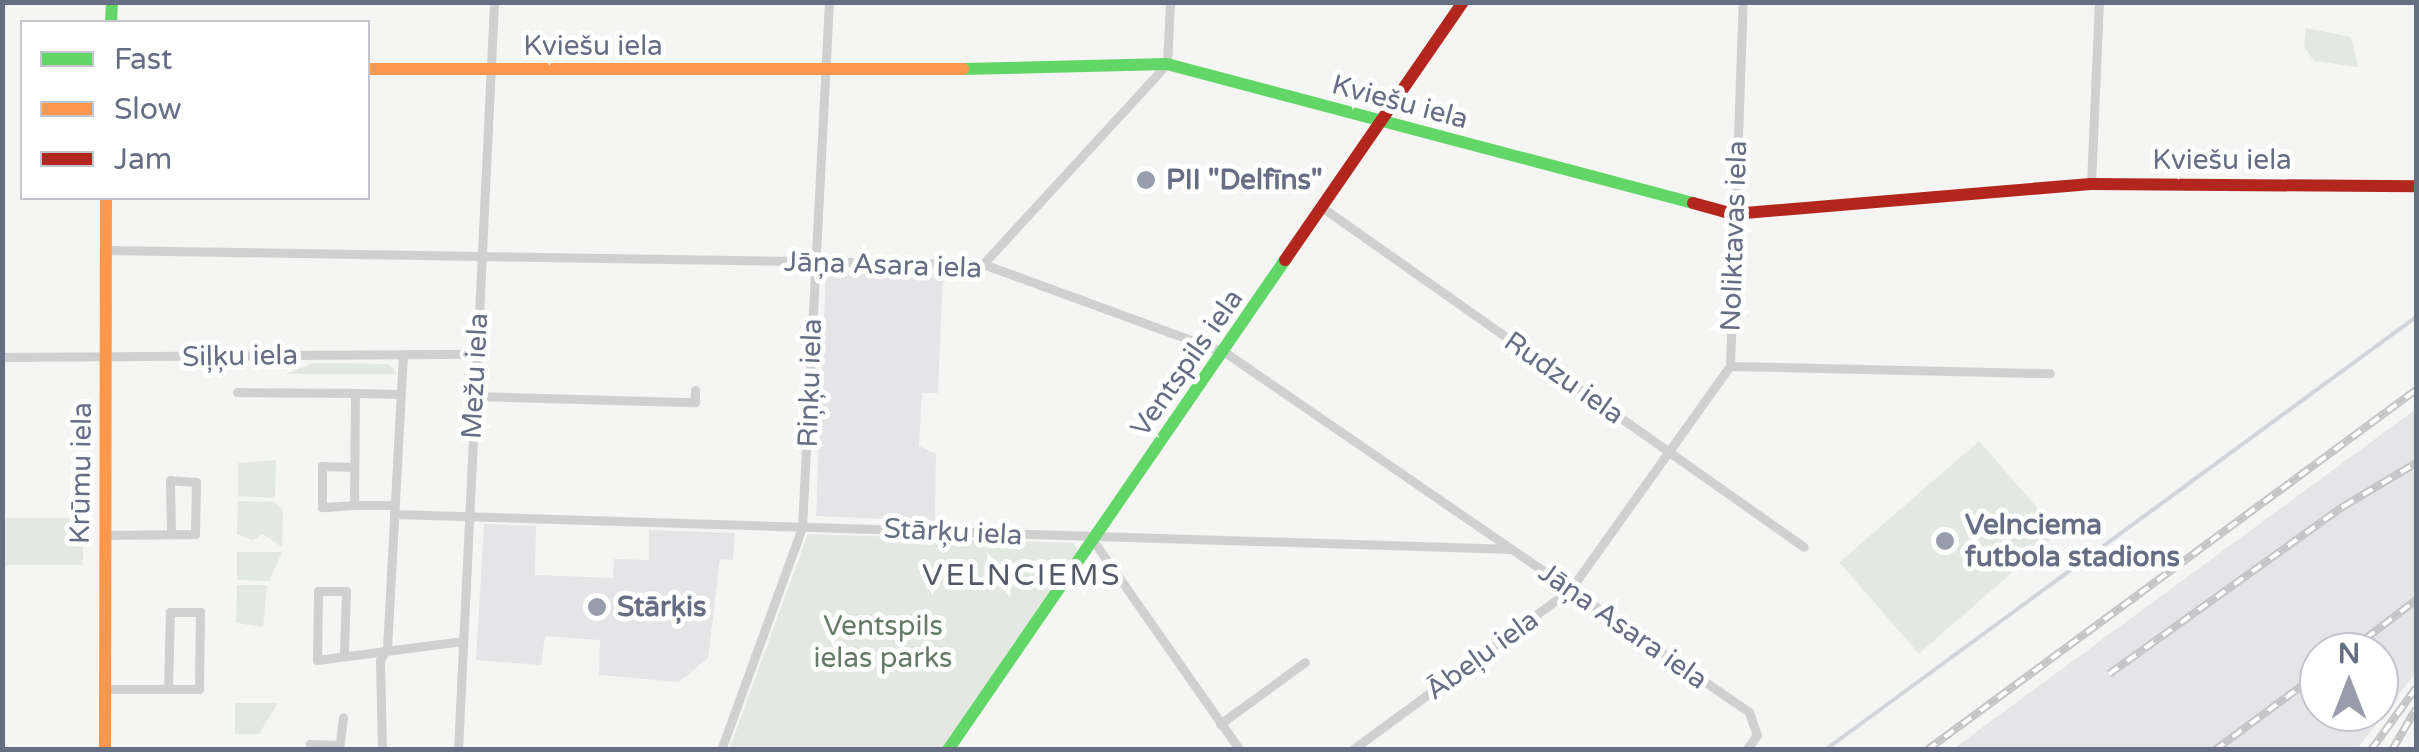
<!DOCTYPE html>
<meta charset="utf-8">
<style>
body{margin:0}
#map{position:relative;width:2419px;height:752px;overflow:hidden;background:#f5f5f4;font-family:"Varela Round",sans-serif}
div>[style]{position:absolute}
.built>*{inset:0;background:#e5e5e7}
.green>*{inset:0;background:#e3e8e2;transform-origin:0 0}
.stream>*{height:4px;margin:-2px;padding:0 2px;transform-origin:2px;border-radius:2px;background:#d1d5da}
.street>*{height:9px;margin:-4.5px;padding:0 4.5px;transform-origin:4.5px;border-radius:4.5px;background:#d0d0d1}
.fast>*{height:12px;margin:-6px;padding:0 6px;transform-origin:6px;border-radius:6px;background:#63d668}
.slow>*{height:12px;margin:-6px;padding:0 6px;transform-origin:6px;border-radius:6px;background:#ff974d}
.jam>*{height:12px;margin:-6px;padding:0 6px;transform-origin:6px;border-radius:6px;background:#b3261e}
.rail>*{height:8px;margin-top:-4px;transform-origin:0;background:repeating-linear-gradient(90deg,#fff 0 11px,#c5c5c7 0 22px);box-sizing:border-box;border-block:2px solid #c5c5c7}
.dots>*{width:28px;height:28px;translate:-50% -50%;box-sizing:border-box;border:5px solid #fff;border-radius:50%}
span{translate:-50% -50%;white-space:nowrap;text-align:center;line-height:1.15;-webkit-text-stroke:10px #fff;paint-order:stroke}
.street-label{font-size:28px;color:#666e84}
.poi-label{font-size:28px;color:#666e84;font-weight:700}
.left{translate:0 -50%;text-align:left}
.park-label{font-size:28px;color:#657b67}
.neighbourhood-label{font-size:30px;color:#545969;letter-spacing:2.5px}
.frame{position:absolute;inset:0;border:5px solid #666e84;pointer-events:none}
.legend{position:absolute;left:20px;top:20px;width:350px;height:180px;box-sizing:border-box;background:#fff;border:2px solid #c2c5ce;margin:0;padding:12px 18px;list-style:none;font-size:30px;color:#666e84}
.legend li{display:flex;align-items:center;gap:20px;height:50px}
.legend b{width:50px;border:2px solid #c2c5ce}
.north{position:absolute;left:2299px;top:632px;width:100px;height:100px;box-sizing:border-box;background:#fff;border:2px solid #c2c5ce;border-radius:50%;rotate:0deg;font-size:28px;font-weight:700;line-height:40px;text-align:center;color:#666e84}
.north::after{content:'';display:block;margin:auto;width:35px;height:45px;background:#989dab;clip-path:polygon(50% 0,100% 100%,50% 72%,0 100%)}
</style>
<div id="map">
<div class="built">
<div style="clip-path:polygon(826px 269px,943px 273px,938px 393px,922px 393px,919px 446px,936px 454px,935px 521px,816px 516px)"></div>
<div style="clip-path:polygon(evenodd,2416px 409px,2416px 672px,2357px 749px,1953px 749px,2416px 409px,2319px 652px,2379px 652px,2379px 712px,2319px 712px,2319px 652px)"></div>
<div style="clip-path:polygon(484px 524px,536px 526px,535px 575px,613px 578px,614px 559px,649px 560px,649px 530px,735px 533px,733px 560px,720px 559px,708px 658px,679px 682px,599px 675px,600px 640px,545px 636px,541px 665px,476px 660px)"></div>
</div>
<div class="green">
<div style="clip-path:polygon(2306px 28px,2351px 37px,2358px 67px,2314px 61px,2304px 47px)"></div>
<div style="clip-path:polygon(313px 363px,389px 364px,398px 374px,286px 374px)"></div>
<div style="left:1979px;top:441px;width:121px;height:185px;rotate:49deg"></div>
<div style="clip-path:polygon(276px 460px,275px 498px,238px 496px,238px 463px)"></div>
<div style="clip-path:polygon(238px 501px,275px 502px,283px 510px,282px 547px,263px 534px,252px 540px,237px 534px)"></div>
<div style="left:2px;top:518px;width:81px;height:47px"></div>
<div style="clip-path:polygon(808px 534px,1074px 543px,1078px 552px,942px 749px,729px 750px)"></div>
<div style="clip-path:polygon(237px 552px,282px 552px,269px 581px,237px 580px)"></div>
<div style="clip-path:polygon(237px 585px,267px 585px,263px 627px,236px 623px)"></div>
<div style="clip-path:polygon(235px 703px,278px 703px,259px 734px,235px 734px)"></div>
</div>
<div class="stream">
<div style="left:1825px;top:750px;width:733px;rotate:-36.23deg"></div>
</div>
<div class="street">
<div style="left:2091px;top:184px;width:182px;rotate:-87.5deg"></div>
<div style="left:1323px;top:208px;width:588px;rotate:35.18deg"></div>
<div style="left:106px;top:250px;width:877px;rotate:0.91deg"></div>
<div style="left:983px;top:264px;width:259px;rotate:20.1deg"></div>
<div style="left:1226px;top:353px;width:634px;rotate:34.47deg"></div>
<div style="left:1749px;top:712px;width:24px;rotate:71deg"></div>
<div style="left:1757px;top:735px;width:19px;rotate:126deg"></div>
<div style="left:983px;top:264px;width:272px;rotate:-47.4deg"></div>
<div style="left:1167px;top:64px;width:62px;rotate:-87.2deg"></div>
<div style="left:2px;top:357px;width:475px;rotate:-0.4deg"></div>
<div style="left:1730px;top:366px;width:320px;rotate:1.3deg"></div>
<div style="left:237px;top:392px;width:118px;rotate:0.5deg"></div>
<div style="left:355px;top:393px;width:112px;rotate:90.5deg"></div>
<div style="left:354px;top:505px;width:40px"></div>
<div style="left:355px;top:393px;width:45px;rotate:1.3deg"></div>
<div style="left:475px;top:396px;width:220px;rotate:1.6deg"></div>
<div style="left:695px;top:402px;width:12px;rotate:-90deg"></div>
<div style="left:354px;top:505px;width:32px;rotate:176deg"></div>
<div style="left:322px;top:507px;width:41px;rotate:-90deg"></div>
<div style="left:322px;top:466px;width:32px;rotate:2deg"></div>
<div style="left:394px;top:514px;width:1118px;rotate:1.79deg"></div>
<div style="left:105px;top:535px;width:90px;rotate:-0.6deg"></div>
<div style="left:195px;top:534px;width:52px;rotate:-88.9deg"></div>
<div style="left:196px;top:482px;width:26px;rotate:-176deg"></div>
<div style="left:170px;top:480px;width:54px;rotate:88.9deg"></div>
<div style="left:1092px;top:539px;width:258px;rotate:55deg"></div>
<div style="left:344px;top:652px;width:61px;rotate:-88.1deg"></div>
<div style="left:346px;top:591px;width:28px;rotate:180deg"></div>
<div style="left:318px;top:591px;width:69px;rotate:90.8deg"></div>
<div style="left:317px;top:660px;width:147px;rotate:-7.4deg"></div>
<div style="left:105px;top:689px;width:94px"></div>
<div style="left:199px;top:689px;width:77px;rotate:-89.3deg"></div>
<div style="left:200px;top:612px;width:30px;rotate:180deg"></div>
<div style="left:170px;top:612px;width:77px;rotate:91.5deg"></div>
<div style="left:1220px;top:724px;width:105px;rotate:-36.1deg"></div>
<div style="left:310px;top:750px;width:6px;rotate:-90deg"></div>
<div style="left:310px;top:744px;width:29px;rotate:2deg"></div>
<div style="left:339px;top:750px;width:33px;rotate:-83deg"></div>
<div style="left:382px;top:750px;width:90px;rotate:-91.3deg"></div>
<div style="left:380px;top:660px;width:13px;rotate:-58deg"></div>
<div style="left:387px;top:649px;width:295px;rotate:-86.9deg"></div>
<div style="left:458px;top:750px;width:749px;rotate:-87.24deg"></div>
<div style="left:721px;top:750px;width:237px;rotate:-70deg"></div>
<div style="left:802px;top:527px;width:526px;rotate:-87.06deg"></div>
<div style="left:1352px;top:750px;width:270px;rotate:-36.3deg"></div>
<div style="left:1570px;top:590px;width:275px;rotate:-54.5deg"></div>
<div style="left:1730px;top:366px;width:364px;rotate:-88deg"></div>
</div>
<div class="fast">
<div style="left:111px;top:22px;width:20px;rotate:-87deg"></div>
<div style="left:963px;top:69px;width:204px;rotate:-1.4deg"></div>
<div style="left:1167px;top:64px;width:544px;rotate:14.8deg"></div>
<div style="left:948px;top:750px;width:595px;rotate:-55.48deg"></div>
</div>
<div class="slow">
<div style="left:368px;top:69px;width:595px"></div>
<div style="left:105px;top:750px;width:552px;rotate:-89.9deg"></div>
</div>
<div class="jam">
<div style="left:1693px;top:203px;width:41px;rotate:15.4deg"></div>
<div style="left:1733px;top:214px;width:359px;rotate:-4.8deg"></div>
<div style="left:2091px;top:184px;width:325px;rotate:0.4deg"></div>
<div style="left:1285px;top:260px;width:313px;rotate:-55.4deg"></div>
</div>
<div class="rail">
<div style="left:2348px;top:652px;width:86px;rotate:-37.4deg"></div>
<div style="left:2109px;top:674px;width:289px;rotate:-35.6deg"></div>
<div style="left:2344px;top:506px;width:84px;rotate:-30.8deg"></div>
<div style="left:1927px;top:750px;width:607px;rotate:-36.36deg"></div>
<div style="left:2215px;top:750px;width:129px;rotate:-36.5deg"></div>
<div style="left:2371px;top:750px;width:77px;rotate:-54deg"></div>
<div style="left:2392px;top:750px;width:48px;rotate:-59.7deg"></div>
</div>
<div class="dots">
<div style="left:1146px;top:180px;background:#989dab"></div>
<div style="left:1945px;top:541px;background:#989dab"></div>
<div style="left:597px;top:607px;background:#989dab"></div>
</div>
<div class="street-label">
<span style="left:593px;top:46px">Kviešu iela</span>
<span style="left:1400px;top:102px;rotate:15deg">Kviešu iela</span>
<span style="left:2222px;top:160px">Kviešu iela</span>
<span style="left:1734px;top:236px;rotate:-88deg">Noliktavas iela</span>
<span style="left:883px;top:265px;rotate:2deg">Jāņa Asara iela</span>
<span style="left:240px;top:356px;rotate:-1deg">Siļķu iela</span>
<span style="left:1187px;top:363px;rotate:-55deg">Ventspils iela</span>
<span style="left:475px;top:376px;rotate:-87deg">Mežu iela</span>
<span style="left:1564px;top:378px;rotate:35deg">Rudzu iela</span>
<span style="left:810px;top:383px;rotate:-88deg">Riņķu iela</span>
<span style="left:81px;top:473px;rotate:-89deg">Krūmu iela</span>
<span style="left:953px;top:532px;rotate:3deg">Stārķu iela</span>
<span style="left:1623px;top:626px;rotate:35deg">Jāņa Asara iela</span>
<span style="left:1482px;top:655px;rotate:-36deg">Ābeļu iela</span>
</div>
<div class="poi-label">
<span class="left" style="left:1166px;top:180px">PII "Delfīns"</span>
<span class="left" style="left:1965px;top:541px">Velnciema<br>futbola stadions</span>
<span class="left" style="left:617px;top:607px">Stārķis</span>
</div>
<div class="park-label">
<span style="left:883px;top:642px">Ventspils<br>ielas parks</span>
</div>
<div class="neighbourhood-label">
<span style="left:1022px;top:576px">VELNCIEMS</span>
</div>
<div class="frame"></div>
<ul class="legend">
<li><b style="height:12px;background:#63d668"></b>Fast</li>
<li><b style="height:12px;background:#ff974d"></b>Slow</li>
<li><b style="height:12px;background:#b3261e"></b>Jam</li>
</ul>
<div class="north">N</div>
</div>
